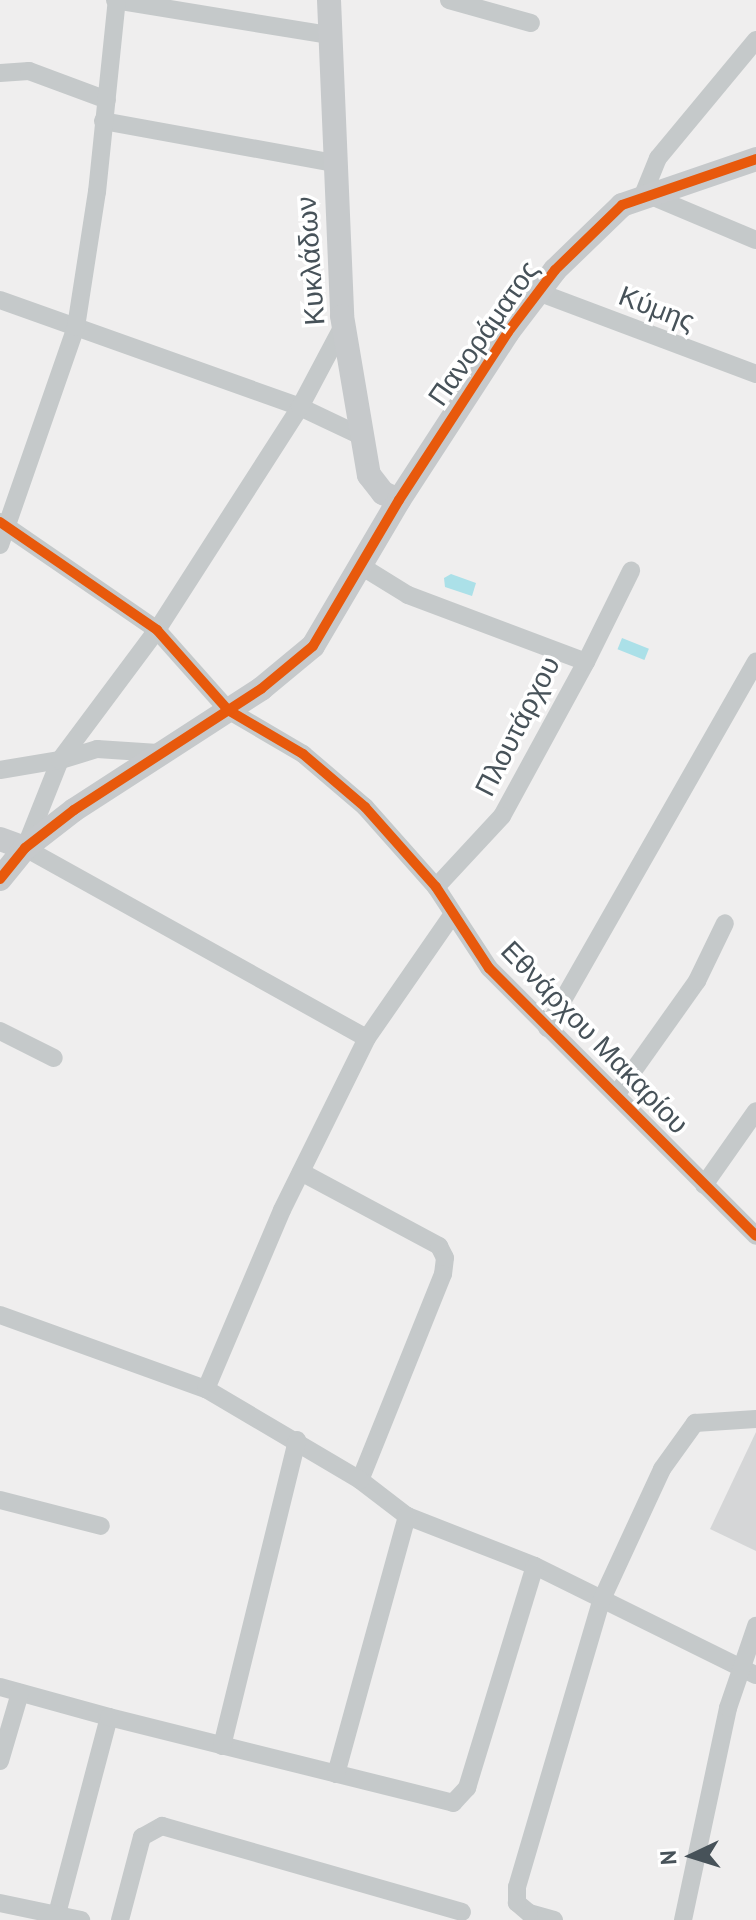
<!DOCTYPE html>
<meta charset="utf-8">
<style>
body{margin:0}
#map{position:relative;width:756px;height:1920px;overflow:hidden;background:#efeeee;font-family:"PT Sans",sans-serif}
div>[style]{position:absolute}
.water>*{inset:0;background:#abe0e8;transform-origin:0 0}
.building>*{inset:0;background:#d5d6d7}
.street>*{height:18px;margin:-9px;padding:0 9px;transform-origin:9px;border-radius:9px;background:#c5c9ca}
.secondary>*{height:24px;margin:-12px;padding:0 12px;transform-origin:12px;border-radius:12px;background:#c6c9cb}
.cycleway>*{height:10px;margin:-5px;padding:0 5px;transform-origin:5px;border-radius:5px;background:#e8590c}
span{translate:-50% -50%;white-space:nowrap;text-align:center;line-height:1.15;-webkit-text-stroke:7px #fff;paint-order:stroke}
.street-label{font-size:28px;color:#475259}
.north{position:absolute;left:652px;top:1816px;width:80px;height:80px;-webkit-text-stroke:6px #fff;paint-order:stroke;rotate:266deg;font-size:22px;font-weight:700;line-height:32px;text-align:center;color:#475259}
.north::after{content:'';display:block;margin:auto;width:28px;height:36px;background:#475259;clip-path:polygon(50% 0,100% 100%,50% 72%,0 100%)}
</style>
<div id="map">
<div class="water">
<div style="clip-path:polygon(451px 574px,476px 583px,472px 596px,445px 587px,444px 578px)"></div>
<div style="left:622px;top:638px;width:29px;height:12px;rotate:22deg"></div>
</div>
<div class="building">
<div style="clip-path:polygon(756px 1432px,756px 1551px,710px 1529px)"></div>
</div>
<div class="street">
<div style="left:115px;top:0;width:216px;rotate:9.3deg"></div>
<div style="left:449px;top:0;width:85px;rotate:15.7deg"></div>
<div style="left:756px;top:40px;width:153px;rotate:129.7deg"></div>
<div style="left:658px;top:158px;width:38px;rotate:112deg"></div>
<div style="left:644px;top:193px;width:121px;rotate:22.8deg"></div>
<div style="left:0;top:73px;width:29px;rotate:-4deg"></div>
<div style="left:29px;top:71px;width:83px;rotate:20.4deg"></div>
<div style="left:103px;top:121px;width:234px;rotate:10.3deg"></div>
<div style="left:538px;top:292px;width:233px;rotate:20.6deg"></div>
<div style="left:0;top:300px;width:319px;rotate:19.6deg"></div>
<div style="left:300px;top:407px;width:68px;rotate:25.4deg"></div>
<div style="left:0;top:522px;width:191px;rotate:34.5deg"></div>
<div style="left:157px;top:630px;width:107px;rotate:48.4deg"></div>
<div style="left:228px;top:710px;width:87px;rotate:30.4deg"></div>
<div style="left:303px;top:754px;width:82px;rotate:40.5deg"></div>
<div style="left:365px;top:807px;width:107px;rotate:48.4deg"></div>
<div style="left:436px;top:887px;width:97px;rotate:56.8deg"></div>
<div style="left:489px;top:968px;width:378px;rotate:45.1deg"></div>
<div style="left:0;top:545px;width:231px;rotate:-70.8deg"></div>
<div style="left:76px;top:327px;width:137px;rotate:-81.2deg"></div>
<div style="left:97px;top:192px;width:193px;rotate:-84.1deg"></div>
<div style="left:361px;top:566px;width:55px;rotate:31.7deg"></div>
<div style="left:408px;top:595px;width:190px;rotate:20.6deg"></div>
<div style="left:586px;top:662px;width:175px;rotate:118.6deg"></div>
<div style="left:502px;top:816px;width:97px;rotate:132.9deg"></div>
<div style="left:586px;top:662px;width:102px;rotate:-63.7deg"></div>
<div style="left:158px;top:753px;width:61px;rotate:-176.2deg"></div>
<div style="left:97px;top:749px;width:39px;rotate:163deg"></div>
<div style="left:60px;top:760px;width:95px;rotate:111.7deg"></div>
<div style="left:25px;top:848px;width:391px;rotate:29.1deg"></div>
<div style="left:367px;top:1038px;width:151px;rotate:-55.3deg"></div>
<div style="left:0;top:770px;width:61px;rotate:-9.5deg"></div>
<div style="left:60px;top:760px;width:162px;rotate:-53.3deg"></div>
<div style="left:157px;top:630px;width:265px;rotate:-57.3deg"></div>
<div style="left:300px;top:407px;width:94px;rotate:-62.1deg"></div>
<div style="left:547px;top:1028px;width:422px;rotate:-60.3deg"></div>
<div style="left:0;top:1031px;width:60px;rotate:26.6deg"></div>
<div style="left:616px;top:1095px;width:140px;rotate:-54.6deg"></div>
<div style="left:697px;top:981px;width:64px;rotate:-64.2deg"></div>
<div style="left:301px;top:1172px;width:157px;rotate:28.2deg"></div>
<div style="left:439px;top:1246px;width:13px;rotate:63deg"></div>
<div style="left:445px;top:1258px;width:16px;rotate:97deg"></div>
<div style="left:443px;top:1274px;width:222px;rotate:111.9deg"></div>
<div style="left:360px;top:1480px;width:59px;rotate:37.5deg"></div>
<div style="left:407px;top:1516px;width:137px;rotate:21.3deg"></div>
<div style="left:535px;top:1566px;width:246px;rotate:26.3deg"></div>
<div style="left:704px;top:1185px;width:90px;rotate:-54.9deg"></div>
<div style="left:0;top:1315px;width:219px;rotate:19.8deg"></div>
<div style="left:206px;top:1389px;width:179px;rotate:30.6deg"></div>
<div style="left:206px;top:1389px;width:194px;rotate:-67deg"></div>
<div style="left:282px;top:1210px;width:192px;rotate:-63.7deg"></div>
<div style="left:0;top:1500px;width:104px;rotate:14.4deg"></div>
<div style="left:0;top:1687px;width:113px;rotate:15.4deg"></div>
<div style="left:109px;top:1717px;width:204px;rotate:104.8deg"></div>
<div style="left:109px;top:1717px;width:355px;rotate:14deg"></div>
<div style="left:453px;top:1803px;width:21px;rotate:-47deg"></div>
<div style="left:467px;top:1788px;width:232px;rotate:-73deg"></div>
<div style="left:222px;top:1746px;width:315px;rotate:-76.2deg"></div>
<div style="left:0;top:1761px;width:71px;rotate:-73.6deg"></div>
<div style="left:336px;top:1774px;width:268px;rotate:-74.6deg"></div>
<div style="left:0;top:1903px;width:83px;rotate:11.9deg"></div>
<div style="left:120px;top:1920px;width:86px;rotate:-75.2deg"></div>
<div style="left:142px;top:1837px;width:23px;rotate:-29deg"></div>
<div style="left:162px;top:1826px;width:312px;rotate:16deg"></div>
<div style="left:554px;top:1920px;width:26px;rotate:-164deg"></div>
<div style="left:529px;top:1913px;width:16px;rotate:-140deg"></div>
<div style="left:517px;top:1903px;width:16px;rotate:-90deg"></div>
<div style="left:517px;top:1887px;width:300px;rotate:-73.6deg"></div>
<div style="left:602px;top:1599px;width:143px;rotate:-65.2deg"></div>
<div style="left:662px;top:1469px;width:57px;rotate:-54.3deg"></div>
<div style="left:695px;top:1423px;width:61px;rotate:-3.8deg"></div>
<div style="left:683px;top:1920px;width:217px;rotate:-78deg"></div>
<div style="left:728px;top:1708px;width:87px;rotate:-71.1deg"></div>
</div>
<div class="secondary">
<div style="left:329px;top:0;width:316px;rotate:87.6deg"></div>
<div style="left:342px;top:316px;width:161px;rotate:80.4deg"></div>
<div style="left:369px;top:475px;width:23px;rotate:52deg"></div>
<div style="left:383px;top:493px;width:17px;rotate:24deg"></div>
<div style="left:0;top:839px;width:27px;rotate:20deg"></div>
<div style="left:0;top:879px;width:40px;rotate:-51deg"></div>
<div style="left:25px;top:848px;width:62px;rotate:-37.8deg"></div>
<div style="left:74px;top:810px;width:223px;rotate:-32.9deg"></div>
<div style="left:261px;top:689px;width:67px;rotate:-39.6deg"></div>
<div style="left:313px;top:646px;width:169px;rotate:-59.5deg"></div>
<div style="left:399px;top:500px;width:200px;rotate:-57deg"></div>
<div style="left:508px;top:332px;width:78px;rotate:-52.8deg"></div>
<div style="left:555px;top:270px;width:93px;rotate:-44.1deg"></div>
<div style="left:622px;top:205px;width:142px;rotate:-18.9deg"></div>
</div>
<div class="cycleway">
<div style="left:0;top:522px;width:191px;rotate:34.5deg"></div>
<div style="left:157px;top:630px;width:107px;rotate:48.4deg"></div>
<div style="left:228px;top:710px;width:87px;rotate:30.4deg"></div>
<div style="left:303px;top:754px;width:82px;rotate:40.5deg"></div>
<div style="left:365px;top:807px;width:107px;rotate:48.4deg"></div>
<div style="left:436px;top:887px;width:97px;rotate:56.8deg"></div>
<div style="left:489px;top:968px;width:378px;rotate:45.1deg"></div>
<div style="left:0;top:879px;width:40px;rotate:-51deg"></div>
<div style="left:25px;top:848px;width:62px;rotate:-37.8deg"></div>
<div style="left:74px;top:810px;width:223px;rotate:-32.9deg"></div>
<div style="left:261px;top:689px;width:67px;rotate:-39.6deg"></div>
<div style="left:313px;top:646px;width:169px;rotate:-59.5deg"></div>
<div style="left:399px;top:500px;width:200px;rotate:-57deg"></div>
<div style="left:508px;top:332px;width:78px;rotate:-52.8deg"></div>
<div style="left:555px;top:270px;width:93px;rotate:-44.1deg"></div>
<div style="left:622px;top:205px;width:142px;rotate:-18.9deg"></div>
</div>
<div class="street-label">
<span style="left:310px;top:261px;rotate:-94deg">Κυκλάδων</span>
<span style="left:657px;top:308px;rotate:21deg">Κύμης</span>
<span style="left:483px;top:333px;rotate:-55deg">Πανοράματος</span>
<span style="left:517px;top:726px;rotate:-63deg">Πλουτάρχου</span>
<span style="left:595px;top:1037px;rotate:46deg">Εθνάρχου Μακαρίου</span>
</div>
<div class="north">N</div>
</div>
